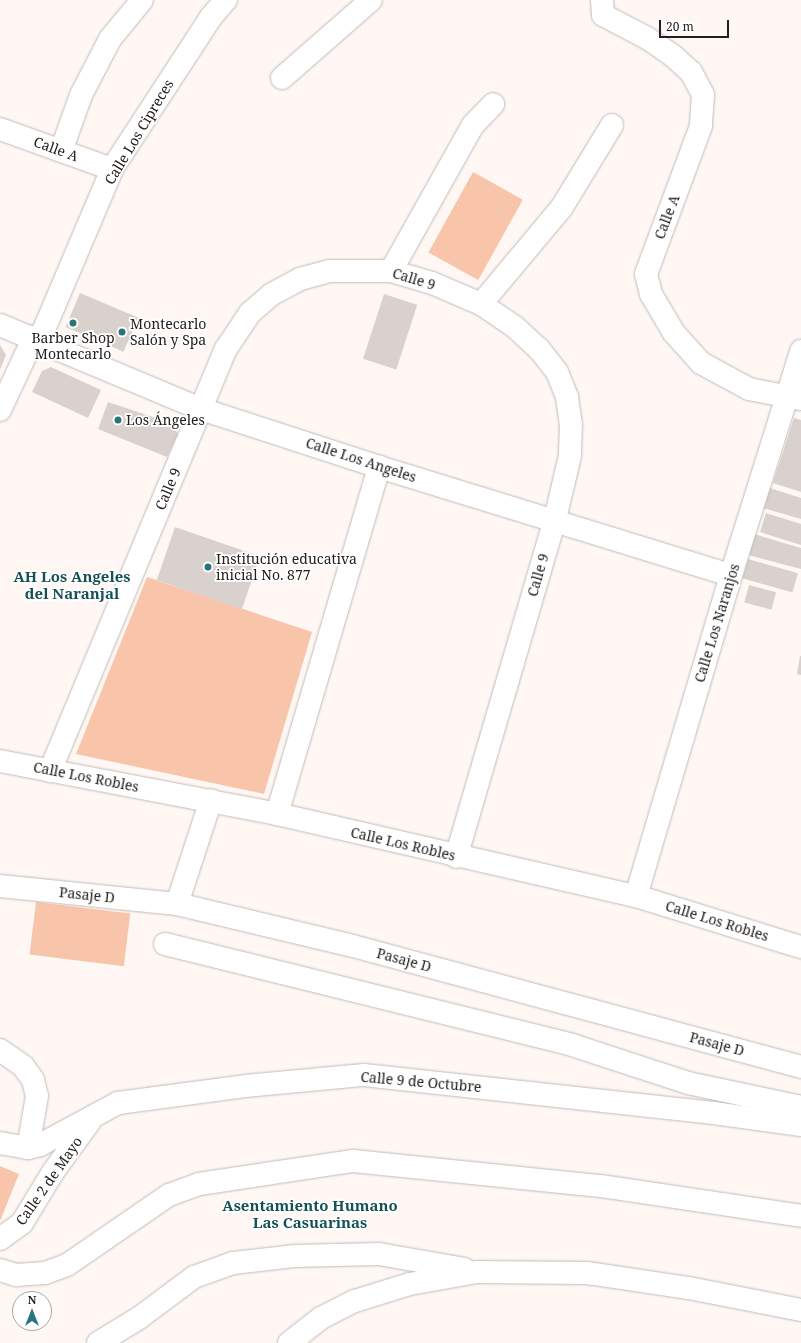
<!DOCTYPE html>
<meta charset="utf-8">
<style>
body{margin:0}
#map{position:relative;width:801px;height:1343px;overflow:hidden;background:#fef7f3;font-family:"Noto Serif",serif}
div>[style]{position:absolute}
.green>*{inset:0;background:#f8c5ab;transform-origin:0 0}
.building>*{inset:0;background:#d9d1cd;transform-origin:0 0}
.roads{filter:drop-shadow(0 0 1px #c2bbb7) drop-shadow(0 0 1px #c2bbb7)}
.minor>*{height:22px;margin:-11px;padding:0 11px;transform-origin:11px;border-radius:11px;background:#fff}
.dots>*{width:11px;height:11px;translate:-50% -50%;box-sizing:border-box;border:2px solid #fff;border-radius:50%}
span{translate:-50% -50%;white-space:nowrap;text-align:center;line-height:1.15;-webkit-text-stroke:3.5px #fff;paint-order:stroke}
.street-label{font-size:14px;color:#22201e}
.poi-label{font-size:14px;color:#22201e}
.left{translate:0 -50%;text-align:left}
.neighbourhood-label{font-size:15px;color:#145154;font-weight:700}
.north{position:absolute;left:12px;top:1291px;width:40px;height:40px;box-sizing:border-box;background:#fff;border:1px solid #a7a6a5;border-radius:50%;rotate:0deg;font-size:11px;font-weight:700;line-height:16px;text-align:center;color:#22201e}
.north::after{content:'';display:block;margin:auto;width:14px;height:18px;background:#2b757a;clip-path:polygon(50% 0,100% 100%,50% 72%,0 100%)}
.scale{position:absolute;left:659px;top:20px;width:70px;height:18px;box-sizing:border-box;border:2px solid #22201e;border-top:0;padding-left:5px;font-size:12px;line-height:14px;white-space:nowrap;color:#22201e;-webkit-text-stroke:3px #fff;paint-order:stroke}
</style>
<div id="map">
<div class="green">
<div style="left:473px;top:172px;width:57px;height:92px;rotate:29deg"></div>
<div style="clip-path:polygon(147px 577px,312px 632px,264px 794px,76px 754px)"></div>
<div style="left:36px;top:902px;width:95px;height:53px;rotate:7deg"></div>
<div style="clip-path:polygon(0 1166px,19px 1174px,0 1221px)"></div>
</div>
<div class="building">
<div style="left:80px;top:293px;width:63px;height:37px;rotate:23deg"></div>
<div style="left:384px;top:294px;width:35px;height:68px;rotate:18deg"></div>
<div style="clip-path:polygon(0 345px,6px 355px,0 370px)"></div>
<div style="clip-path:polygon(51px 367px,101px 390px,88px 418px,32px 392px,42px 371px)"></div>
<div style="clip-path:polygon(108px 402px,171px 423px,178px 434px,167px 457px,98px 429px)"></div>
<div style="clip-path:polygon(794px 418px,801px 420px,801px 492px,773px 483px)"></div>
<div style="clip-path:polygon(770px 488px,801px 498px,801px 519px,763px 508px)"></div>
<div style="clip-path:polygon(766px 513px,801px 524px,801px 545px,760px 532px)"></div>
<div style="left:175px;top:527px;width:90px;height:56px;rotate:19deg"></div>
<div style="clip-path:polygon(754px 534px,801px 548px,801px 569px,748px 555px)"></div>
<div style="left:748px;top:559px;width:52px;height:20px;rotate:16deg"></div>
<div style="left:749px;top:585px;width:28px;height:18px;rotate:15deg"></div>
<div style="clip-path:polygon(800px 656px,801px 656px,801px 675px,797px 674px)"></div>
</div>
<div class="roads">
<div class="minor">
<div style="left:602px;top:0;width:15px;rotate:86deg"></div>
<div style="left:603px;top:15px;width:50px;rotate:27.6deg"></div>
<div style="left:647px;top:38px;width:30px;rotate:34deg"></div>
<div style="left:672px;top:55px;width:25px;rotate:42deg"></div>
<div style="left:691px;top:72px;width:26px;rotate:62deg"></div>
<div style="left:703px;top:95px;width:31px;rotate:94deg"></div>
<div style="left:701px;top:126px;width:158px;rotate:110.4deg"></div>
<div style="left:646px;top:274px;width:21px;rotate:76deg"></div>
<div style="left:651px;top:294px;width:45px;rotate:59.5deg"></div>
<div style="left:674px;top:333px;width:40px;rotate:48deg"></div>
<div style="left:701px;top:363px;width:55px;rotate:28.4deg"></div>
<div style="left:749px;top:389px;width:52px;rotate:11.1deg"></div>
<div style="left:282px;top:78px;width:118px;rotate:-41.2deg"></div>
<div style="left:0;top:129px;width:119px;rotate:19.7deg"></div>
<div style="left:61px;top:151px;width:59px;rotate:-70.3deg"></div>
<div style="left:81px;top:95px;width:63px;rotate:-62.6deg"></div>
<div style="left:110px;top:39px;width:50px;rotate:-50.6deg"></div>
<div style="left:391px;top:271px;width:167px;rotate:-60.7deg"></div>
<div style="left:473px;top:125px;width:29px;rotate:-46deg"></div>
<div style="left:481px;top:304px;width:126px;rotate:-50.1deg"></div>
<div style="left:562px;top:207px;width:96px;rotate:-58.6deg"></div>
<div style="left:0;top:325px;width:218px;rotate:22.7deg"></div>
<div style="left:201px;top:409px;width:187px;rotate:18deg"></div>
<div style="left:379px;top:467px;width:368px;rotate:17.1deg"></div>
<div style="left:40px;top:339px;width:185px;rotate:-67deg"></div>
<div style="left:112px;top:169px;width:181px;rotate:-56.9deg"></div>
<div style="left:211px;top:17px;width:23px;rotate:-49deg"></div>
<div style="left:0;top:410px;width:81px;rotate:-65deg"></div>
<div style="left:0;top:761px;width:282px;rotate:10.8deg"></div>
<div style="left:277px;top:814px;width:368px;rotate:12.9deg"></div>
<div style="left:636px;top:896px;width:173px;rotate:17.2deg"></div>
<div style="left:50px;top:771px;width:457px;rotate:-67.4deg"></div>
<div style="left:226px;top:349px;width:43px;rotate:-56.3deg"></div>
<div style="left:250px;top:313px;width:29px;rotate:-41deg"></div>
<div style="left:272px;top:294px;width:32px;rotate:-28deg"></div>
<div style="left:300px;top:279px;width:31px;rotate:-15deg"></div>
<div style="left:330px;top:271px;width:61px"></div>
<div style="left:391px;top:271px;width:43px;rotate:16.3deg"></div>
<div style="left:432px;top:283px;width:53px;rotate:23.2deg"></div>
<div style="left:481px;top:304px;width:41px;rotate:34.1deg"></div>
<div style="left:515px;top:327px;width:33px;rotate:43deg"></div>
<div style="left:539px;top:349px;width:29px;rotate:52deg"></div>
<div style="left:557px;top:372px;width:27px;rotate:68deg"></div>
<div style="left:567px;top:397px;width:27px;rotate:82deg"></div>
<div style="left:571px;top:424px;width:32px;rotate:92deg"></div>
<div style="left:570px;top:456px;width:65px;rotate:103.4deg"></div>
<div style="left:555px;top:519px;width:352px;rotate:106.3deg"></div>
<div style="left:277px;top:814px;width:362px;rotate:-73.6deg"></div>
<div style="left:0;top:886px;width:178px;rotate:5.8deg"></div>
<div style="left:177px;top:904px;width:181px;rotate:13.4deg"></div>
<div style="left:353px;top:946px;width:464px;rotate:15.1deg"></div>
<div style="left:636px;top:896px;width:335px;rotate:-73.5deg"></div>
<div style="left:731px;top:575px;width:235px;rotate:-72.6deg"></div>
<div style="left:177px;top:904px;width:109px;rotate:-71.9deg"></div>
<div style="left:165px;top:944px;width:419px;rotate:13.9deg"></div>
<div style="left:572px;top:1045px;width:122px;rotate:18.1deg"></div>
<div style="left:688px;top:1083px;width:116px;rotate:12deg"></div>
<div style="left:0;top:1050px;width:28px;rotate:35deg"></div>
<div style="left:23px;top:1066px;width:17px;rotate:54deg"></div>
<div style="left:33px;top:1080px;width:16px;rotate:76deg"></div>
<div style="left:37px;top:1096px;width:53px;rotate:99.8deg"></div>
<div style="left:0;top:1143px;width:28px;rotate:10deg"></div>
<div style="left:28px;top:1148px;width:12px;rotate:-14deg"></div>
<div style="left:40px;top:1145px;width:89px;rotate:-28.3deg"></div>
<div style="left:118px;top:1103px;width:128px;rotate:-7.6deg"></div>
<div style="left:245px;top:1086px;width:120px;rotate:-5.3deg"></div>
<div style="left:364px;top:1075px;width:352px;rotate:6.2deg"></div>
<div style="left:714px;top:1113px;width:88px;rotate:7.9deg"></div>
<div style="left:0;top:1239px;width:27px;rotate:-36deg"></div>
<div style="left:22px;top:1223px;width:60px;rotate:-58.7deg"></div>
<div style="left:53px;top:1172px;width:63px;rotate:-54deg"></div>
<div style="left:0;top:1270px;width:17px;rotate:17deg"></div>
<div style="left:16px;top:1275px;width:29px;rotate:-4deg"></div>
<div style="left:45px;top:1273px;width:23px;rotate:-20deg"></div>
<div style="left:67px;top:1265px;width:124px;rotate:-34.5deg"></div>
<div style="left:169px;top:1195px;width:32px;rotate:-20deg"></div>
<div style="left:199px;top:1184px;width:156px;rotate:-8.5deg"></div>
<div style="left:353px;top:1161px;width:249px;rotate:5.8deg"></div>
<div style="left:601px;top:1186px;width:202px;rotate:8.5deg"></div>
<div style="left:98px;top:1343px;width:48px;rotate:-31.4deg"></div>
<div style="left:139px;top:1318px;width:69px;rotate:-36.7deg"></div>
<div style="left:194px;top:1277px;width:41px;rotate:-19.7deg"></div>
<div style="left:233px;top:1263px;width:61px;rotate:-6.5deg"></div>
<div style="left:294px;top:1256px;width:85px;rotate:-1.3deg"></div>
<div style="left:379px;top:1254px;width:86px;rotate:10deg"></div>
<div style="left:289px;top:1343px;width:41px;rotate:-38deg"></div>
<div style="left:321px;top:1318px;width:38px;rotate:-27deg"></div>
<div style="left:355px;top:1301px;width:58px;rotate:-17.2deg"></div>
<div style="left:410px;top:1284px;width:68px;rotate:-10.2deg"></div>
<div style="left:477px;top:1272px;width:110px;rotate:0.5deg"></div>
<div style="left:587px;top:1273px;width:103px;rotate:8.4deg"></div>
<div style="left:689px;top:1288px;width:114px;rotate:11.1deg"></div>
</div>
</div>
<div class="dots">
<div style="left:73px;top:323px;background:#2b757a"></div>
<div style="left:122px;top:332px;background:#2b757a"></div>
<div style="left:118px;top:420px;background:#2b757a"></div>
<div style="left:208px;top:567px;background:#2b757a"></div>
</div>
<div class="street-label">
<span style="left:139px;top:132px;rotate:-59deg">Calle Los Cipreces</span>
<span style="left:56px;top:149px;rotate:20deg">Calle A</span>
<span style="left:667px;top:217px;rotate:-69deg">Calle A</span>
<span style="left:414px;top:279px;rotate:17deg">Calle 9</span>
<span style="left:361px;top:460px;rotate:18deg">Calle Los Angeles</span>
<span style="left:168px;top:489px;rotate:-67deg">Calle 9</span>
<span style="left:538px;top:575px;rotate:-74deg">Calle 9</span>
<span style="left:717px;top:623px;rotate:-73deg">Calle Los Naranjos</span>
<span style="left:86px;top:777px;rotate:11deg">Calle Los Robles</span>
<span style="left:403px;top:844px;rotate:13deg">Calle Los Robles</span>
<span style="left:87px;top:895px;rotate:6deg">Pasaje D</span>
<span style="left:717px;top:921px;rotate:17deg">Calle Los Robles</span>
<span style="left:404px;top:960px;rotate:15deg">Pasaje D</span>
<span style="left:717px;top:1044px;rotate:15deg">Pasaje D</span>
<span style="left:421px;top:1082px;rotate:5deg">Calle 9 de Octubre</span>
<span style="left:49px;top:1181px;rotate:-55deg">Calle 2 de Mayo</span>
</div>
<div class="poi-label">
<span class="left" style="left:130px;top:332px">Montecarlo<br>Salón y Spa</span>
<span style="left:73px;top:346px">Barber Shop<br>Montecarlo</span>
<span class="left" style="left:126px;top:420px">Los Ángeles</span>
<span class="left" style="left:216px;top:567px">Institución educativa<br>inicial No. 877</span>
</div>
<div class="neighbourhood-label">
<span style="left:72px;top:585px">AH Los Angeles<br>del Naranjal</span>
<span style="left:310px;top:1214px">Asentamiento Humano<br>Las Casuarinas</span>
</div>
<div class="north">N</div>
<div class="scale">20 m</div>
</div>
